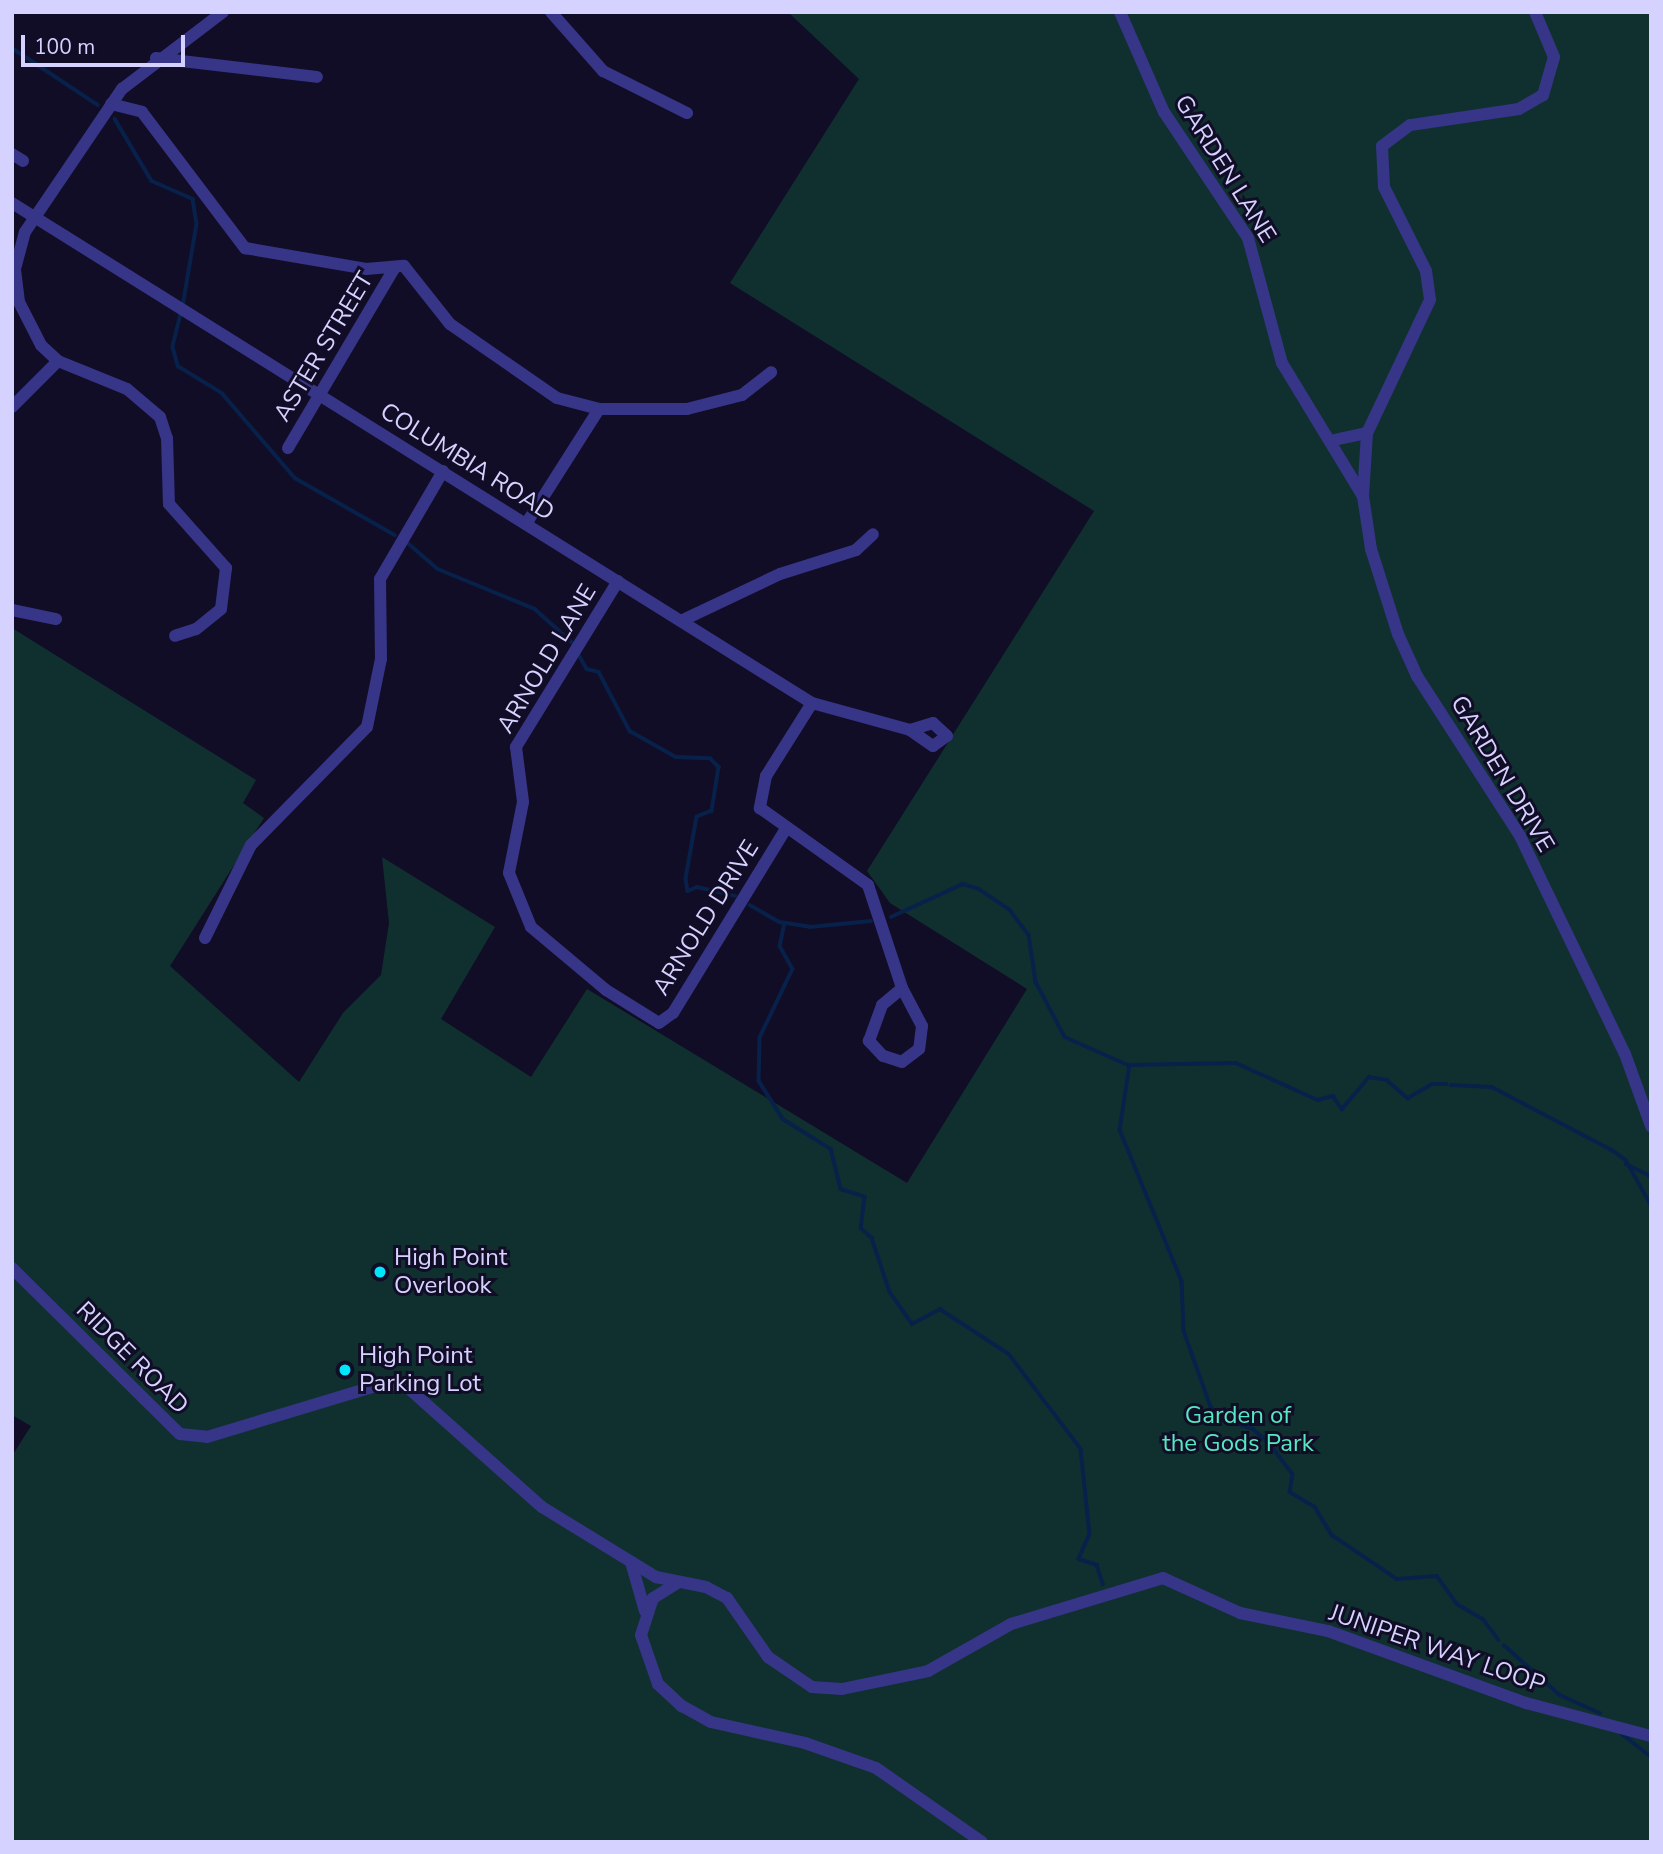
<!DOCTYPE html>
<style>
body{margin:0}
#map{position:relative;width:1663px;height:1854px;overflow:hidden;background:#110d26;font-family:"Nunito Sans",sans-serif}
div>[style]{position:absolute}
.green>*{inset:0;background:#10302f}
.stream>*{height:3.5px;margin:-1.75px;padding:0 1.75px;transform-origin:1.75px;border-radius:1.75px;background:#08214a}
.street>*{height:12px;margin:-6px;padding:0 6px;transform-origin:6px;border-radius:6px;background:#373588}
.dots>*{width:19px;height:19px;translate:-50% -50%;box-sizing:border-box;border:4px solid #110d26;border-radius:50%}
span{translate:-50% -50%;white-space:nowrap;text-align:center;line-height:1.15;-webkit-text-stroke:6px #110d26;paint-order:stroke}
.street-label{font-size:24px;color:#d6d2ff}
.poi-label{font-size:24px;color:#d6d2ff}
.left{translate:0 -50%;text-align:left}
.park-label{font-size:24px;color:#55e8c1}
.frame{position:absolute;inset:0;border:14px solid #d6d2ff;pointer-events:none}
.scale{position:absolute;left:21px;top:35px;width:164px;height:32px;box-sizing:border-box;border:4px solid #d6d2ff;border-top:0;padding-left:9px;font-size:21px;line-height:24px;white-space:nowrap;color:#d6d2ff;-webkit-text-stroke:5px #110d26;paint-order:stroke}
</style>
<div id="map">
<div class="green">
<div style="clip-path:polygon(788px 12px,1651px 12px,1651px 1842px,12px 1842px,12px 1456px,31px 1426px,12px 1415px,12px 628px,256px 780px,243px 803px,264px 818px,170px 966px,299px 1082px,343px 1013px,381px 975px,389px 923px,382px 857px,495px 927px,441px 1019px,531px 1077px,587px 989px,907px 1183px,1027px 989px,890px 903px,867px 871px,1094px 511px,730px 283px,859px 79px)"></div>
</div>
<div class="stream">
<div style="left:12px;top:48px;width:103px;rotate:33.5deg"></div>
<div style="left:115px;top:119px;width:72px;rotate:59.2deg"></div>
<div style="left:152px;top:181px;width:45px;rotate:23.7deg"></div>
<div style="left:193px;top:199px;width:25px;rotate:81deg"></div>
<div style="left:197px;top:224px;width:84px;rotate:99.6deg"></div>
<div style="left:181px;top:314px;width:34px;rotate:104deg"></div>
<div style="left:173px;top:347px;width:20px;rotate:75deg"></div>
<div style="left:178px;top:366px;width:52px;rotate:31.5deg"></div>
<div style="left:222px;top:393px;width:112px;rotate:49.3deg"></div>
<div style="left:295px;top:478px;width:115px;rotate:29.7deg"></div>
<div style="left:408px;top:543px;width:40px;rotate:41deg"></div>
<div style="left:438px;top:569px;width:105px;rotate:22.4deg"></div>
<div style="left:535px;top:609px;width:52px;rotate:41.9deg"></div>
<div style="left:578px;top:653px;width:18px;rotate:61deg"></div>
<div style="left:587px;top:669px;width:12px;rotate:14deg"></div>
<div style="left:599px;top:672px;width:67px;rotate:62.3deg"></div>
<div style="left:630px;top:731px;width:53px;rotate:29.5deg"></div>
<div style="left:676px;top:757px;width:34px;rotate:2deg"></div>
<div style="left:710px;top:758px;width:13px;rotate:45deg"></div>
<div style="left:719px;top:767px;width:45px;rotate:99deg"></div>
<div style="left:712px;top:811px;width:16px;rotate:158deg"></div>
<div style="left:697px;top:817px;width:63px;rotate:100.1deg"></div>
<div style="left:686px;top:879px;width:12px;rotate:81deg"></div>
<div style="left:688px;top:891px;width:10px;rotate:-24deg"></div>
<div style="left:697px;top:887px;width:39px;rotate:13deg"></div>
<div style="left:750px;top:905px;width:34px;rotate:30deg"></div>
<div style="left:780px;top:922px;width:30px;rotate:9deg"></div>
<div style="left:810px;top:927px;width:61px;rotate:-5.6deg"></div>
<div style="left:891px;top:917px;width:79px;rotate:-24.6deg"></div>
<div style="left:963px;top:884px;width:17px;rotate:17deg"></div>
<div style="left:979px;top:889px;width:37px;rotate:34deg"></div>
<div style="left:1010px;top:910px;width:31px;rotate:53deg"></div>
<div style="left:1029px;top:935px;width:48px;rotate:81.5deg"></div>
<div style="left:1036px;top:982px;width:62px;rotate:62.2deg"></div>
<div style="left:1065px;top:1037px;width:69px;rotate:24deg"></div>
<div style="left:1128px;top:1065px;width:108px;rotate:-1.1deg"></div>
<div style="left:1236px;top:1063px;width:90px;rotate:24.3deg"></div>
<div style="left:1318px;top:1100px;width:16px;rotate:-15deg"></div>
<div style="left:1333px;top:1096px;width:16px;rotate:55deg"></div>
<div style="left:1342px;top:1109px;width:42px;rotate:-49.8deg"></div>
<div style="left:1369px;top:1077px;width:18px;rotate:9deg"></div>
<div style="left:1387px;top:1080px;width:28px;rotate:41deg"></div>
<div style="left:1408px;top:1098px;width:28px;rotate:-30deg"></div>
<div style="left:1432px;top:1084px;width:14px"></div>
<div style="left:785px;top:923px;width:24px;rotate:102deg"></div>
<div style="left:780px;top:946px;width:26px;rotate:61deg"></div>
<div style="left:793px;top:969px;width:76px;rotate:115.6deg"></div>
<div style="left:760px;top:1038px;width:43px;rotate:91.3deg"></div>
<div style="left:759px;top:1081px;width:45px;rotate:57.7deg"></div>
<div style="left:783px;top:1119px;width:57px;rotate:32deg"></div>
<div style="left:831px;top:1149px;width:41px;rotate:76deg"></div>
<div style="left:841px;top:1189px;width:25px;rotate:18deg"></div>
<div style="left:865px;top:1197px;width:31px;rotate:97deg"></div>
<div style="left:861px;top:1228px;width:15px;rotate:42deg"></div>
<div style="left:872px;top:1238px;width:57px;rotate:71.6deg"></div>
<div style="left:890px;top:1292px;width:39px;rotate:55deg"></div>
<div style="left:912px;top:1324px;width:32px;rotate:-28deg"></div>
<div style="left:940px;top:1309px;width:82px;rotate:33.1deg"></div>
<div style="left:1009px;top:1354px;width:119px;rotate:52.8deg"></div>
<div style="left:1081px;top:1449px;width:85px;rotate:84deg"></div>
<div style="left:1090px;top:1534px;width:27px;rotate:114deg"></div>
<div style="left:1079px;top:1559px;width:19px;rotate:18deg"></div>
<div style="left:1097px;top:1565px;width:20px;rotate:72deg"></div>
<div style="left:1130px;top:1065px;width:66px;rotate:98.7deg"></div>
<div style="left:1120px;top:1130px;width:163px;rotate:67.7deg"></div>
<div style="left:1182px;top:1281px;width:50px;rotate:87.7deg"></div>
<div style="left:1184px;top:1331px;width:81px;rotate:70.4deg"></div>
<div style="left:1211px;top:1407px;width:16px;rotate:50deg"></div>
<div style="left:1221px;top:1419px;width:34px;rotate:17deg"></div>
<div style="left:1253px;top:1429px;width:23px;rotate:41deg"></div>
<div style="left:1270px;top:1444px;width:38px;rotate:53deg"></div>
<div style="left:1293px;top:1474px;width:18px;rotate:99deg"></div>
<div style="left:1290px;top:1492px;width:29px;rotate:31deg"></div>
<div style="left:1315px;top:1507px;width:33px;rotate:59deg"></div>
<div style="left:1332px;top:1535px;width:78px;rotate:34.1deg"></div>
<div style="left:1397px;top:1579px;width:40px;rotate:-4.3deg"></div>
<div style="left:1437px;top:1576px;width:34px;rotate:54deg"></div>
<div style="left:1457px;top:1604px;width:30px;rotate:30deg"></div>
<div style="left:1483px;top:1619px;width:26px;rotate:53deg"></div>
<div style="left:1451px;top:1085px;width:41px;rotate:2.8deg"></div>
<div style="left:1492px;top:1087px;width:136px;rotate:27.7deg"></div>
<div style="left:1612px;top:1150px;width:17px;rotate:36deg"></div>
<div style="left:1626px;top:1160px;width:51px;rotate:60.9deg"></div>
<div style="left:1626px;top:1164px;width:28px;rotate:26deg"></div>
<div style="left:1504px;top:1645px;width:75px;rotate:41.8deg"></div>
<div style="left:1560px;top:1695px;width:44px;rotate:24.2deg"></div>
<div style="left:1622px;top:1734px;width:37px;rotate:38deg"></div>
</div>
<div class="street">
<div style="left:551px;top:12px;width:79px;rotate:48.6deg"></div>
<div style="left:603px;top:71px;width:94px;rotate:26.6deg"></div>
<div style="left:1120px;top:12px;width:109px;rotate:66.3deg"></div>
<div style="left:1164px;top:112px;width:151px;rotate:56.3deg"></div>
<div style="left:1248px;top:238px;width:130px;rotate:74.8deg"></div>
<div style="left:1282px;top:363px;width:156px;rotate:58.7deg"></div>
<div style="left:1535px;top:12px;width:49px;rotate:67.1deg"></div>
<div style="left:1554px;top:57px;width:40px;rotate:106deg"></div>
<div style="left:1543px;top:95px;width:28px;rotate:150deg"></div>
<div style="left:1519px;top:109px;width:110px;rotate:171.6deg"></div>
<div style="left:1410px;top:125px;width:35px;rotate:143deg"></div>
<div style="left:1382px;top:146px;width:41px;rotate:87.2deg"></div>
<div style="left:1384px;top:187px;width:94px;rotate:63.4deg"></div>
<div style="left:1426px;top:271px;width:29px;rotate:82deg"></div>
<div style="left:1430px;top:300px;width:147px;rotate:115.3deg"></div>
<div style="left:1367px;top:433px;width:63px;rotate:93.6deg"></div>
<div style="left:1363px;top:496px;width:54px;rotate:81.4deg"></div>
<div style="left:1371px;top:549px;width:89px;rotate:72.4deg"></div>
<div style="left:1398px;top:634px;width:46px;rotate:65.7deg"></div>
<div style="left:1417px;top:676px;width:190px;rotate:57.2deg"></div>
<div style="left:1520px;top:836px;width:242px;rotate:64.3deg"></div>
<div style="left:1625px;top:1054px;width:77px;rotate:70.1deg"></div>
<div style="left:156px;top:58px;width:162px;rotate:6.7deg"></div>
<div style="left:111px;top:104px;width:32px;rotate:14deg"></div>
<div style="left:142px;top:112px;width:171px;rotate:52.9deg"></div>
<div style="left:245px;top:248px;width:123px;rotate:9.8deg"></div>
<div style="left:366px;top:269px;width:38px;rotate:-5deg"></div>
<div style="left:404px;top:266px;width:74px;rotate:51.6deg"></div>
<div style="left:450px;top:324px;width:130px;rotate:34.7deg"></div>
<div style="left:557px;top:398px;width:43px;rotate:14.7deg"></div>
<div style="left:599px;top:409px;width:88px"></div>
<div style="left:687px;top:409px;width:57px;rotate:-14.3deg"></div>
<div style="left:742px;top:395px;width:37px;rotate:-38deg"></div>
<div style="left:12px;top:154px;width:13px;rotate:32deg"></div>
<div style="left:12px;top:203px;width:943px;rotate:32.01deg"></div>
<div style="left:812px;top:703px;width:102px;rotate:15.4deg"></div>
<div style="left:910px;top:730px;width:28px;rotate:35deg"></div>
<div style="left:933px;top:746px;width:17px;rotate:-36deg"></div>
<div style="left:947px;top:736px;width:19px;rotate:-137deg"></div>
<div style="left:933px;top:723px;width:24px;rotate:163deg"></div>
<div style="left:58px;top:361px;width:74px;rotate:22.1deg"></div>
<div style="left:127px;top:389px;width:43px;rotate:40.3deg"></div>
<div style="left:160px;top:417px;width:22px;rotate:72deg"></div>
<div style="left:167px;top:438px;width:66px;rotate:88.3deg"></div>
<div style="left:169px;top:504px;width:86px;rotate:48.3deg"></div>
<div style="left:226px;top:568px;width:41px;rotate:97deg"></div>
<div style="left:221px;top:609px;width:32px;rotate:141deg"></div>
<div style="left:196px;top:629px;width:22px;rotate:162deg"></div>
<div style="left:12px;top:407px;width:65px;rotate:-45deg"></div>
<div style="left:58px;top:361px;width:23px;rotate:-137deg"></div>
<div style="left:41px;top:345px;width:48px;rotate:-117.1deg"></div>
<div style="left:19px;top:302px;width:33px;rotate:-97deg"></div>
<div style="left:15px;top:269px;width:38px;rotate:-75deg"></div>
<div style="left:25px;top:232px;width:173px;rotate:-55.9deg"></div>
<div style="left:122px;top:89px;width:127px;rotate:-37.3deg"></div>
<div style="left:1334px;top:440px;width:34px;rotate:-12deg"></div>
<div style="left:288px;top:448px;width:210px;rotate:-59.4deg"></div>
<div style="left:526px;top:524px;width:136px;rotate:-57.6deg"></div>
<div style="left:618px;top:581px;width:195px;rotate:121.6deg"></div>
<div style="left:516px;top:747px;width:55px;rotate:82.7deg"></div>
<div style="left:523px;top:802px;width:72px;rotate:101.2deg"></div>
<div style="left:509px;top:873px;width:58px;rotate:67.8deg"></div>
<div style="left:531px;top:927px;width:98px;rotate:40deg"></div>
<div style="left:606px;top:990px;width:62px;rotate:31.9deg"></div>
<div style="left:659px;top:1023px;width:17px;rotate:-36deg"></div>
<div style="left:673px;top:1013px;width:215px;rotate:-58.5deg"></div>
<div style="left:12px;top:610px;width:45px;rotate:11.6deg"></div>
<div style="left:683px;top:620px;width:107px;rotate:-25.4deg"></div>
<div style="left:780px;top:574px;width:80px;rotate:-17.5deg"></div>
<div style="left:856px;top:550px;width:23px;rotate:-43deg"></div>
<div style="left:812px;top:703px;width:86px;rotate:122.2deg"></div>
<div style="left:766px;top:776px;width:33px;rotate:101deg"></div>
<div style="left:760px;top:808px;width:133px;rotate:35.5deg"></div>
<div style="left:868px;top:885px;width:108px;rotate:71.7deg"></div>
<div style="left:902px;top:988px;width:43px;rotate:62.2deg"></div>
<div style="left:922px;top:1026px;width:23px;rotate:97deg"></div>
<div style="left:919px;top:1049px;width:21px;rotate:143deg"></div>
<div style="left:902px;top:1062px;width:20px;rotate:-162deg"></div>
<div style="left:883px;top:1056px;width:21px;rotate:-133deg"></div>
<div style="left:869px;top:1041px;width:38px;rotate:-70deg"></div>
<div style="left:882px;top:1005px;width:26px;rotate:-40deg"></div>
<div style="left:205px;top:938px;width:104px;rotate:-63.7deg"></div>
<div style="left:251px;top:845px;width:165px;rotate:-45.5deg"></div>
<div style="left:367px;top:727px;width:69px;rotate:-78.4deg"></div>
<div style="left:381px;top:659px;width:80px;rotate:-90.7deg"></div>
<div style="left:380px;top:579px;width:125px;rotate:-59.7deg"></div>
<div style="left:12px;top:1268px;width:236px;rotate:44.7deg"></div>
<div style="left:180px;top:1434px;width:27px;rotate:6deg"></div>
<div style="left:207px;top:1437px;width:184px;rotate:-16.8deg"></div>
<div style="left:383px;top:1384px;width:23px;rotate:5deg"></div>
<div style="left:406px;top:1386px;width:182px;rotate:41.7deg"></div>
<div style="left:542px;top:1507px;width:134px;rotate:31.6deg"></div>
<div style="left:656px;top:1577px;width:51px;rotate:11.3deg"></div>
<div style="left:706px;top:1587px;width:24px;rotate:28deg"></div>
<div style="left:727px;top:1598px;width:72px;rotate:55.2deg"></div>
<div style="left:768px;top:1657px;width:53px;rotate:34.3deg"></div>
<div style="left:812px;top:1687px;width:30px;rotate:4deg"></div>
<div style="left:842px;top:1689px;width:88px;rotate:-11.8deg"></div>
<div style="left:928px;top:1671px;width:95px;rotate:-29.5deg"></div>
<div style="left:1011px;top:1624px;width:159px;rotate:-16.8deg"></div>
<div style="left:1163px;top:1578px;width:85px;rotate:24.4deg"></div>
<div style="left:1240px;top:1613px;width:90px;rotate:11.6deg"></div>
<div style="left:1328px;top:1631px;width:211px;rotate:20deg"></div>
<div style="left:1526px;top:1703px;width:129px;rotate:14.8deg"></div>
<div style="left:631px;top:1562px;width:51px;rotate:74.1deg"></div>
<div style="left:679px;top:1582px;width:31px;rotate:148deg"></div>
<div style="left:653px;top:1598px;width:39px;rotate:108deg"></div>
<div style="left:641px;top:1635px;width:52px;rotate:70.9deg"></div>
<div style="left:658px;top:1684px;width:33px;rotate:43deg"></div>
<div style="left:682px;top:1706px;width:33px;rotate:29deg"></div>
<div style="left:711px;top:1722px;width:96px;rotate:12.6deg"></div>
<div style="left:805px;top:1743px;width:75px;rotate:19.4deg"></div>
<div style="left:876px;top:1768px;width:129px;rotate:34.9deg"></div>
</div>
<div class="dots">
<div style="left:380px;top:1272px;background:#00e7fd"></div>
<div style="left:345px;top:1370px;background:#00e7fd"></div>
</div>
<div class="street-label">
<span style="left:1225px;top:169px;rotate:58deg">GARDEN LANE</span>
<span style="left:324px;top:347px;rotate:-59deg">ASTER STREET</span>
<span style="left:467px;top:462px;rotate:32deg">COLUMBIA ROAD</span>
<span style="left:547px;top:659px;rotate:-59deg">ARNOLD LANE</span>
<span style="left:1502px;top:774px;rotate:59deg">GARDEN DRIVE</span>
<span style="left:706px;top:918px;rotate:-58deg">ARNOLD DRIVE</span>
<span style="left:132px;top:1358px;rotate:45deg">RIDGE ROAD</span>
<span style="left:1437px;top:1649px;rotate:19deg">JUNIPER WAY LOOP</span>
</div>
<div class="poi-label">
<span class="left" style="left:394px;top:1272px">High Point<br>Overlook</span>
<span class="left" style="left:359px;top:1370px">High Point<br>Parking Lot</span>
</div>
<div class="park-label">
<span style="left:1238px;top:1430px">Garden of<br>the Gods Park</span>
</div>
<div class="frame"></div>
<div class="scale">100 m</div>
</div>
